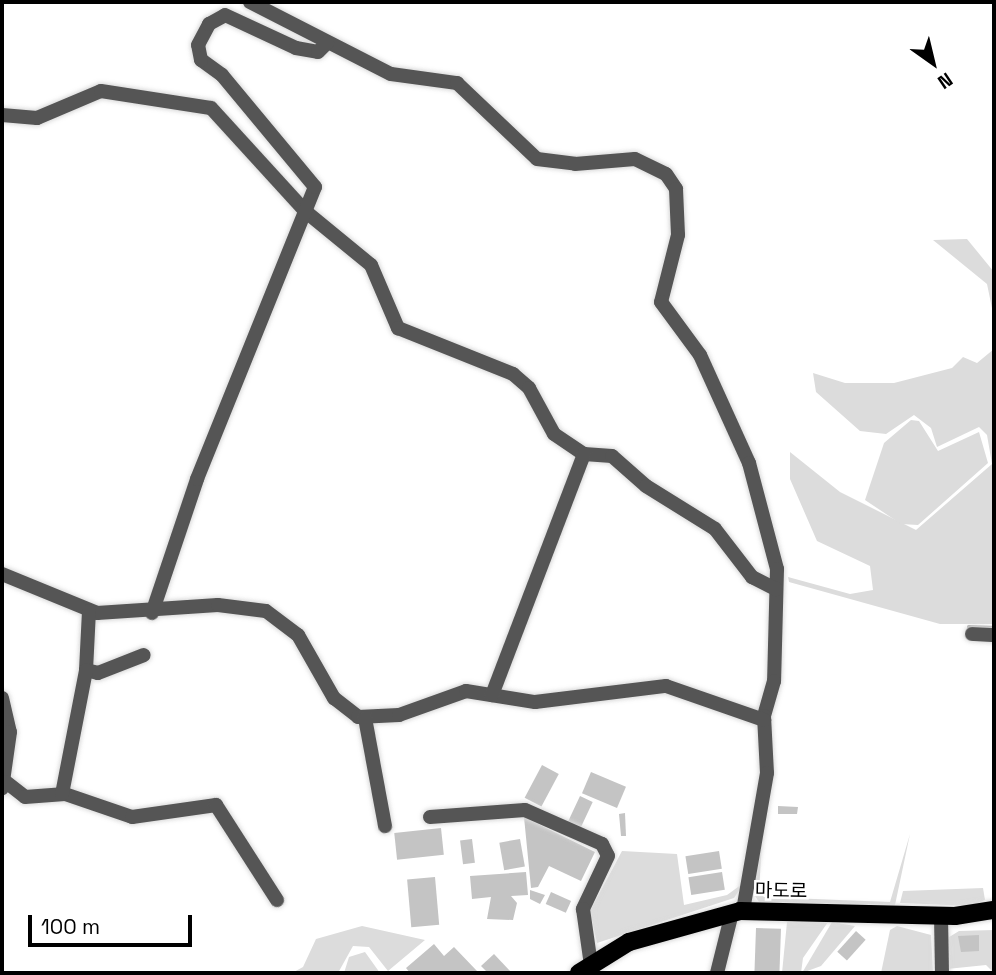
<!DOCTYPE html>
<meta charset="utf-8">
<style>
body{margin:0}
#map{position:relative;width:996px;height:975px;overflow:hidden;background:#fff;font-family:"Space Grotesk","Noto Sans KR",sans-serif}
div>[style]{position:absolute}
.green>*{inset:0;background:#dcdcdc}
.stream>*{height:3.5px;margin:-1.75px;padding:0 1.75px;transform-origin:1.75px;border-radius:1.75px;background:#a3a3a3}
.building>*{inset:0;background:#c4c4c4;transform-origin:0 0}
.roads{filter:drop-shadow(0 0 2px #dbdbdb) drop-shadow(0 0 2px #dbdbdb)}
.minor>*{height:14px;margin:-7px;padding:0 7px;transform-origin:7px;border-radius:7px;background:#555}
.major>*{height:18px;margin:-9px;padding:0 9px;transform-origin:9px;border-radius:9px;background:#000}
span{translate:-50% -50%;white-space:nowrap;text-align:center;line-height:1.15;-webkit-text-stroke:5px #fff;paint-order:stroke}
.street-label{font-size:19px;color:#000}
.frame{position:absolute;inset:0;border:4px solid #000;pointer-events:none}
.north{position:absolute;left:898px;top:28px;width:70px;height:70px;-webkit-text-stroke:5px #fff;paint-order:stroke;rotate:146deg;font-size:19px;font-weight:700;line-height:28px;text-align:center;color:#000}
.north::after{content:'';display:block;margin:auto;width:24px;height:32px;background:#000;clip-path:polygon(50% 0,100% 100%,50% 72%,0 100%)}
.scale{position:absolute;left:28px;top:915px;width:164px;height:32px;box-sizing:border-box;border:4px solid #000;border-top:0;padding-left:9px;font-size:21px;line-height:24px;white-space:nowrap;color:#000;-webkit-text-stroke:5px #fff;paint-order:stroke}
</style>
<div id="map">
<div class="green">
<div style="clip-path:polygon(967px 239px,994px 272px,994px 318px,987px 284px,933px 240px)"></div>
<div style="clip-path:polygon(994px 349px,994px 624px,940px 624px,789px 582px,788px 577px,850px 594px,873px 590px,870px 566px,817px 541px,790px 479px,790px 452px,840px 492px,916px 530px,992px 464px,987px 435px,979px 427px,937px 447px,931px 428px,914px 415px,886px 434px,860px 431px,816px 392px,813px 373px,845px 383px,894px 383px,952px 368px,963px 357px,977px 363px)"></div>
<div style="clip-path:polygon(911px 420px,919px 421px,938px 451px,979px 432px,988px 463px,918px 525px,901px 524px,865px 500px,884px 443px)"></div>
<div style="clip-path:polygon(910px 834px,895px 905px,759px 902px,753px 893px,762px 840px,759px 892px,764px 897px,890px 902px)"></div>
<div style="clip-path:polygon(622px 851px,677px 854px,684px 905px,727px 895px,745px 882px,734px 898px,597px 943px,590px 911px)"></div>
<div style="clip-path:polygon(983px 888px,985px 900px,971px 906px,900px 903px,903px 891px)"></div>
<div style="clip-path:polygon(787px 922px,828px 922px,803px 958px,801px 973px,782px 973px)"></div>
<div style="clip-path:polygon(832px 922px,855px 926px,821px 966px,802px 973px)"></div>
<div style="clip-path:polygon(362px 926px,425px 940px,388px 971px,369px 947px,353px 946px,338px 973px,292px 973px,303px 967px,316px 939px)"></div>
<div style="clip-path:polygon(897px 926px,931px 935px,933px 973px,881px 973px,890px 930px)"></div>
<div style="clip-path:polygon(994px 930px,994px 973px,986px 965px,947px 969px,946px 939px,959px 931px)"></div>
<div style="clip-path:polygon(365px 952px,380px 973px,344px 973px,349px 957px)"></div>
</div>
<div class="stream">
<div style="left:969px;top:627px;width:25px;rotate:2deg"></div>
</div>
<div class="building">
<div style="left:542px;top:765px;width:19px;height:37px;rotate:28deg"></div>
<div style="left:591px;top:772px;width:38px;height:23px;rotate:23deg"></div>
<div style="left:580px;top:796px;width:14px;height:29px;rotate:25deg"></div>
<div style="clip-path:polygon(778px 806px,798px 807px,797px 814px,778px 814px)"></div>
<div style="clip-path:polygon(625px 813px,626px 836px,621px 836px,619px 814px)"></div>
<div style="clip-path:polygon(524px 817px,595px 852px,581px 881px,549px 866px,538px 887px,531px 888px)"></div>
<div style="left:441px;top:828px;width:27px;height:47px;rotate:84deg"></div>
<div style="left:472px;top:839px;width:24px;height:12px;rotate:83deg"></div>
<div style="left:520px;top:839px;width:28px;height:21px;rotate:80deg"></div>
<div style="left:719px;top:851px;width:18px;height:34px;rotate:81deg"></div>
<div style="clip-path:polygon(526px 872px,528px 895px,511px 896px,517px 903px,513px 920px,487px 919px,491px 897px,472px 899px,470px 876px)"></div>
<div style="left:722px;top:872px;width:18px;height:34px;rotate:81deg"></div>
<div style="left:435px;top:877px;width:48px;height:28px;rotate:85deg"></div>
<div style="clip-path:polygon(530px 890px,545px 895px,540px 904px,530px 899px)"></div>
<div style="left:551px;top:892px;width:22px;height:13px;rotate:24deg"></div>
<div style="left:756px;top:928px;width:25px;height:45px;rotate:2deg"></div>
<div style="left:856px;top:931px;width:13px;height:28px;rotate:42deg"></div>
<div style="clip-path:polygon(979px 935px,979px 951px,961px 952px,958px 936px)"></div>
<div style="clip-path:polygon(434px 944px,444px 956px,454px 947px,477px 971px,410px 973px,406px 968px)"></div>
<div style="clip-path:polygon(494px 954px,512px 973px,488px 973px,481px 966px)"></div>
</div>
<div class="roads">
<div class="minor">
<div style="left:250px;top:2px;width:158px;rotate:27.1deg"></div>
<div style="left:391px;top:74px;width:67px;rotate:7.8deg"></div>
<div style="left:457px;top:83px;width:110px;rotate:43.5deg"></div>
<div style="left:537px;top:159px;width:38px;rotate:7deg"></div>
<div style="left:575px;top:164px;width:60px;rotate:-4.8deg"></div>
<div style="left:635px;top:159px;width:34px;rotate:26deg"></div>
<div style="left:666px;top:174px;width:18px;rotate:56deg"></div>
<div style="left:676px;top:189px;width:46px;rotate:87.5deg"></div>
<div style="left:678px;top:235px;width:69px;rotate:104.2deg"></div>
<div style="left:661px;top:302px;width:66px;rotate:53.7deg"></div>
<div style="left:700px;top:355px;width:119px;rotate:65.6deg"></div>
<div style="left:749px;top:463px;width:110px;rotate:75.2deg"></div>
<div style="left:777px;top:569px;width:112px;rotate:91.5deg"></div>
<div style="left:774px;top:681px;width:36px;rotate:106deg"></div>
<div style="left:764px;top:716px;width:57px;rotate:87deg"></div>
<div style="left:767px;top:773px;width:140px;rotate:99.9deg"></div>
<div style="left:2px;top:115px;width:35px;rotate:5deg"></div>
<div style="left:37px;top:118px;width:69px;rotate:-22.9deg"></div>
<div style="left:101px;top:91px;width:111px;rotate:8.8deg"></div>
<div style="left:211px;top:108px;width:139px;rotate:47.6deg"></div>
<div style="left:305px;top:211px;width:85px;rotate:39.3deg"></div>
<div style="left:371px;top:265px;width:69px;rotate:66.8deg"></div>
<div style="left:398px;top:328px;width:124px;rotate:21.8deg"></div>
<div style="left:513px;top:374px;width:21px;rotate:41deg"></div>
<div style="left:529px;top:388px;width:52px;rotate:61.5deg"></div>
<div style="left:554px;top:434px;width:36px;rotate:34deg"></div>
<div style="left:584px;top:454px;width:28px;rotate:4deg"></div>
<div style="left:612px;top:456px;width:45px;rotate:41.4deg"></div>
<div style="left:646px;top:486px;width:81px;rotate:31.9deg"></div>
<div style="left:715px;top:529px;width:61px;rotate:52.4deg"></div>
<div style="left:752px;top:577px;width:27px;rotate:27deg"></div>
<div style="left:2px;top:574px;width:103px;rotate:22.3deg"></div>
<div style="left:97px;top:613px;width:121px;rotate:-3.8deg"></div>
<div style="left:218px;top:605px;width:48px;rotate:7.1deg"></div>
<div style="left:266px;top:611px;width:40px;rotate:37deg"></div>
<div style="left:298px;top:635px;width:73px;rotate:60.3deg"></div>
<div style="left:334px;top:698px;width:31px;rotate:38deg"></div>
<div style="left:358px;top:717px;width:41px;rotate:-2.8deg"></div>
<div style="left:399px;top:715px;width:71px;rotate:-19.7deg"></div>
<div style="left:466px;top:691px;width:70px;rotate:9.1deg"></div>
<div style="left:535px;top:702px;width:132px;rotate:-7deg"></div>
<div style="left:666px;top:686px;width:104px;rotate:19.1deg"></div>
<div style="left:89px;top:611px;width:59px;rotate:92.9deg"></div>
<div style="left:86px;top:670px;width:12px;rotate:14deg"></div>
<div style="left:98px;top:673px;width:49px;rotate:-21.4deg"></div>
<div style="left:152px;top:613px;width:141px;rotate:-71.4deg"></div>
<div style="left:197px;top:479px;width:315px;rotate:-68deg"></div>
<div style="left:315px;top:187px;width:146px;rotate:-129.7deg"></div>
<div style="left:222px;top:75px;width:26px;rotate:-144deg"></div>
<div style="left:201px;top:60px;width:15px;rotate:-101deg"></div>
<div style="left:198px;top:45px;width:24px;rotate:-62deg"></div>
<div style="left:209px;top:24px;width:18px;rotate:-29deg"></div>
<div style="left:225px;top:15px;width:78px;rotate:24.9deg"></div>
<div style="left:296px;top:48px;width:22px;rotate:10deg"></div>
<div style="left:318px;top:52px;width:13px;rotate:-45deg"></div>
<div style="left:972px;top:634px;width:22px;rotate:3deg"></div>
<div style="left:492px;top:695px;width:258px;rotate:-69.1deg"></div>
<div style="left:2px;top:698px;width:35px;rotate:77deg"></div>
<div style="left:10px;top:732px;width:57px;rotate:98.1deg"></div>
<div style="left:365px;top:718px;width:110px;rotate:79.5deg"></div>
<div style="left:6px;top:782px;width:24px;rotate:38deg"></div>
<div style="left:25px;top:797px;width:40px;rotate:-4.3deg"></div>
<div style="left:65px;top:794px;width:71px;rotate:18.9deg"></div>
<div style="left:132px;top:817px;width:85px;rotate:-8.1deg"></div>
<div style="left:216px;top:805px;width:113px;rotate:57.3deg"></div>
<div style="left:62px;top:794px;width:126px;rotate:-79deg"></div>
<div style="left:430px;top:817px;width:95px;rotate:-4.2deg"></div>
<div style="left:525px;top:810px;width:84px;rotate:23.8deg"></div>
<div style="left:602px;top:844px;width:13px;rotate:63deg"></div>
<div style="left:608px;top:856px;width:59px;rotate:115.3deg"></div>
<div style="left:583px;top:909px;width:57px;rotate:81.9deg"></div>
<div style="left:941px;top:916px;width:57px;rotate:89deg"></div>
<div style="left:717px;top:973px;width:62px;rotate:-76deg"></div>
</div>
<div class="major">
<div style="left:579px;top:973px;width:59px;rotate:-31.8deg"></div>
<div style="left:629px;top:942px;width:115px;rotate:-15.6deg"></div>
<div style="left:740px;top:911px;width:215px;rotate:1.3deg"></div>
<div style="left:955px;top:916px;width:39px;rotate:-9deg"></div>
</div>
</div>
<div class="street-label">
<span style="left:781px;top:891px;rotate:1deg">마도로</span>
</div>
<div class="frame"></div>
<div class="north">N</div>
<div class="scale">100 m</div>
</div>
